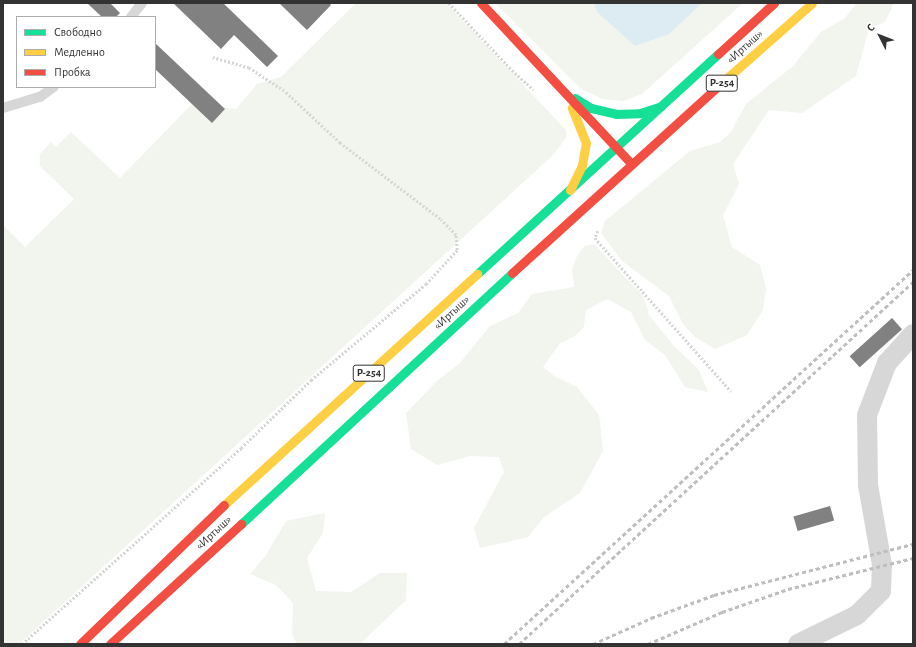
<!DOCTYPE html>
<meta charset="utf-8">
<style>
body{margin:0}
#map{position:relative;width:916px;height:647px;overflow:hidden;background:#fff;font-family:"Alegreya Sans",sans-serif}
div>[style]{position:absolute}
.green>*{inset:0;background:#f1f5ed}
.water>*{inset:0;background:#ddebf3}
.building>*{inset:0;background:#818181;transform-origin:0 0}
.path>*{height:2.5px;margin-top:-1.25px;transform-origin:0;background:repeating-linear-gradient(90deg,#d6d6d6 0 2px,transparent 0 4px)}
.lane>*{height:10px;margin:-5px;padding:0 5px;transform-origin:5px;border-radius:5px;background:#d7d7d7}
.street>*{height:20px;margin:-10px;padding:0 10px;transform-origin:10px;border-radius:10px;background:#d7d7d7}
.fast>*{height:9px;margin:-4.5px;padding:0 4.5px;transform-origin:4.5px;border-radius:4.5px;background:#16e098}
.slow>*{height:9px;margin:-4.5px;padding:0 4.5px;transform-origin:4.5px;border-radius:4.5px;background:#ffcf43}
.jam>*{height:9px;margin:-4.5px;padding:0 4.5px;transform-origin:4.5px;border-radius:4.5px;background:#f24e42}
.rail>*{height:3px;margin-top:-1.5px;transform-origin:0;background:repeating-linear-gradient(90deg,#bebebe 0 4px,transparent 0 7px)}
span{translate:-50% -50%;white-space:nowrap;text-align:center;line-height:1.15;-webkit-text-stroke:4px #fff;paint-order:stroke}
.shield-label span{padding:1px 3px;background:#fff;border:1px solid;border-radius:3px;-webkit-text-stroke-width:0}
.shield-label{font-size:11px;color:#333;font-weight:700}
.street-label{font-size:12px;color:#333}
.frame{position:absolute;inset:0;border:4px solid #333;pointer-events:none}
.legend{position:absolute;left:16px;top:16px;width:140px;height:72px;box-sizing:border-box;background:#fff;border:1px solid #adadad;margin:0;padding:5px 7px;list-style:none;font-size:12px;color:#333}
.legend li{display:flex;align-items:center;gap:8px;height:20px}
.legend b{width:20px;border:1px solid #adadad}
.north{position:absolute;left:860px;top:16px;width:40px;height:40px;-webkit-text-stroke:3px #fff;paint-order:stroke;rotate:312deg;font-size:11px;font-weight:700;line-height:16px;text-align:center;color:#333}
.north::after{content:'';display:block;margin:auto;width:14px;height:18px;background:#333;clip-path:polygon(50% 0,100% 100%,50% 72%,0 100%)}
</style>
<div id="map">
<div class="green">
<div style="clip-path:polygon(356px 3px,446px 3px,566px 130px,566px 138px,553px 155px,19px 644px,3px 644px,3px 225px,25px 247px,74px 199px,40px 166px,40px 154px,51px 142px,56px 147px,71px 132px,120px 178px,192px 104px,236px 109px,257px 84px,281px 77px)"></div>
<div style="clip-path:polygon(495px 3px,743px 3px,642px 94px,624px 101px,602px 99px,580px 88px)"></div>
<div style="clip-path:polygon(857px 3px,894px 3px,885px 22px,869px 29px,856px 76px,802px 113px,769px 110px,733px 164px,739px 184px,723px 215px,732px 247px,760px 265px,766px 289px,763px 310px,747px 335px,715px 349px,695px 337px,683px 324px,669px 296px,622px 261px,601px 233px,605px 221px,690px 151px,720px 142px,731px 132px,746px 104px,793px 66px,822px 31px,844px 19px)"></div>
<div style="clip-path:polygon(594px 244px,644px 297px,649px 315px,673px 345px,699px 370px,708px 392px,685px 387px,665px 355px,645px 340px,631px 312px,607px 299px,586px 310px,584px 327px,575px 336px,560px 343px,543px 367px,554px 376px,577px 387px,599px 415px,603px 451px,580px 493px,544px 517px,528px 537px,480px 548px,474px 528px,504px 472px,499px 457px,470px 456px,437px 465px,411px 449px,406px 413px,438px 380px,459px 364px,490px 326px,518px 313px,532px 294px,574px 287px,572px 269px,577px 256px,585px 246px)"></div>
<div style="clip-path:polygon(325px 513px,323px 533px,307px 558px,316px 591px,351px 592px,380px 573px,407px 573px,406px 600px,360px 644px,297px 644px,292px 634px,293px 603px,276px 585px,250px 574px,266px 555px,286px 521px)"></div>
</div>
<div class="water">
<div style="clip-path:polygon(594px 3px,702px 3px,669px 34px,635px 46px,597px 12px)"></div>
</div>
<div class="building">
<div style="clip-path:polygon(87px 3px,110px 3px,120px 13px,116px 17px,102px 17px)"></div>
<div style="clip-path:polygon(173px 3px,223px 3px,278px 56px,267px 67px,234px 35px,221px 49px)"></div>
<div style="clip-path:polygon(279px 3px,329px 3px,331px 5px,307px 30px)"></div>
<div style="clip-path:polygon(155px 43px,225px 109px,212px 123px,155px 69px)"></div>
<div style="left:892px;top:318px;width:15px;height:57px;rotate:48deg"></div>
<div style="left:830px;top:506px;width:15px;height:38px;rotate:74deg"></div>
</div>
<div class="path">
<div style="left:449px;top:3px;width:96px;rotate:46.7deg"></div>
<div style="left:515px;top:73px;width:25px;rotate:42deg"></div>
<div style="left:598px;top:231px;width:8px;rotate:113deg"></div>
<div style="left:595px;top:238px;width:205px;rotate:48.4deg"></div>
<div style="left:22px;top:644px;width:294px;rotate:-41.8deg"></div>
<div style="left:241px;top:448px;width:98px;rotate:-44.2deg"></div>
<div style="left:311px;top:380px;width:150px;rotate:-39.9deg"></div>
<div style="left:426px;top:284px;width:46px;rotate:-47.6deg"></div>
<div style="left:457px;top:250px;width:15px;rotate:-94deg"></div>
<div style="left:456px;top:235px;width:23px;rotate:-135deg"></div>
<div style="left:440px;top:219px;width:126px;rotate:-142.8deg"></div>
<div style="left:340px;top:143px;width:76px;rotate:-137.1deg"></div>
<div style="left:284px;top:91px;width:42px;rotate:-146.7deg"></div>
<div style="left:249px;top:68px;width:40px;rotate:-164deg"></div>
</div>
<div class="lane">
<div style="left:131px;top:17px;width:18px;rotate:-52deg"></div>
<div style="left:3px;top:108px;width:39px;rotate:-17deg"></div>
<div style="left:40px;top:97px;width:17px;rotate:-36deg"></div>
</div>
<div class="street">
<div style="left:798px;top:644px;width:66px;rotate:-26.2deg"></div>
<div style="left:857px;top:615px;width:34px;rotate:-45deg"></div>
<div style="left:881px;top:591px;width:26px;rotate:-88deg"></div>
<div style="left:882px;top:565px;width:81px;rotate:-99.9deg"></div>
<div style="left:868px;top:485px;width:70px;rotate:-90.8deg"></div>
<div style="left:867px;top:415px;width:56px;rotate:-69deg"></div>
<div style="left:887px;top:363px;width:39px;rotate:-48deg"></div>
</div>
<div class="fast">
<div style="left:575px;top:98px;width:19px;rotate:32deg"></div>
<div style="left:591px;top:108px;width:26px;rotate:13deg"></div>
<div style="left:616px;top:114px;width:24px;rotate:-2deg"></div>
<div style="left:640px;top:113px;width:22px;rotate:-18deg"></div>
<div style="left:477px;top:274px;width:326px;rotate:-42.4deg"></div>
<div style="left:241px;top:524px;width:369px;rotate:-42.8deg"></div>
</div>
<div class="slow">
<div style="left:718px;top:86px;width:125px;rotate:-41.4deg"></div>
<div style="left:570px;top:190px;width:28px;rotate:-64deg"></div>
<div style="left:582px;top:165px;width:22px;rotate:-80deg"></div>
<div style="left:586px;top:143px;width:38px;rotate:-112deg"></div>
<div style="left:224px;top:505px;width:343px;rotate:-42.4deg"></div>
</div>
<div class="jam">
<div style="left:481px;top:3px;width:216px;rotate:46.9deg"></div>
<div style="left:718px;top:54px;width:76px;rotate:-42.3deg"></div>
<div style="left:512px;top:273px;width:278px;rotate:-42.2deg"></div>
<div style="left:80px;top:644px;width:200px;rotate:-44deg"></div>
<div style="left:110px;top:644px;width:178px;rotate:-42.5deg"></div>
</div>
<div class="rail">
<div style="left:504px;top:644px;width:554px;rotate:-42.44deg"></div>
<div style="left:519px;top:644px;width:535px;rotate:-42.58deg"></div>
<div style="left:593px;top:644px;width:64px;rotate:-24.1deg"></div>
<div style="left:651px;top:618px;width:67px;rotate:-20.1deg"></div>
<div style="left:714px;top:595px;width:205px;rotate:-14.4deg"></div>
<div style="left:648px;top:644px;width:81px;rotate:-23.4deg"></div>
<div style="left:722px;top:612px;width:70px;rotate:-19.2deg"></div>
<div style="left:788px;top:589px;width:129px;rotate:-13.9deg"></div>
</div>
<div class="shield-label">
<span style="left:722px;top:83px">Р-254</span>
<span style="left:369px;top:373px">Р-254</span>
</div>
<div class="street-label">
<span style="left:745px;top:47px;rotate:-42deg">«Иртыш»</span>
<span style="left:452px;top:313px;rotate:-43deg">«Иртыш»</span>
<span style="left:214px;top:533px;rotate:-43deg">«Иртыш»</span>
</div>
<div class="frame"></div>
<ul class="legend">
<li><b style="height:5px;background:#16e098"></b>Свободно</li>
<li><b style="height:5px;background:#ffcf43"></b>Медленно</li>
<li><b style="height:5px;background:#f24e42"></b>Пробка</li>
</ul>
<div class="north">С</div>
</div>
